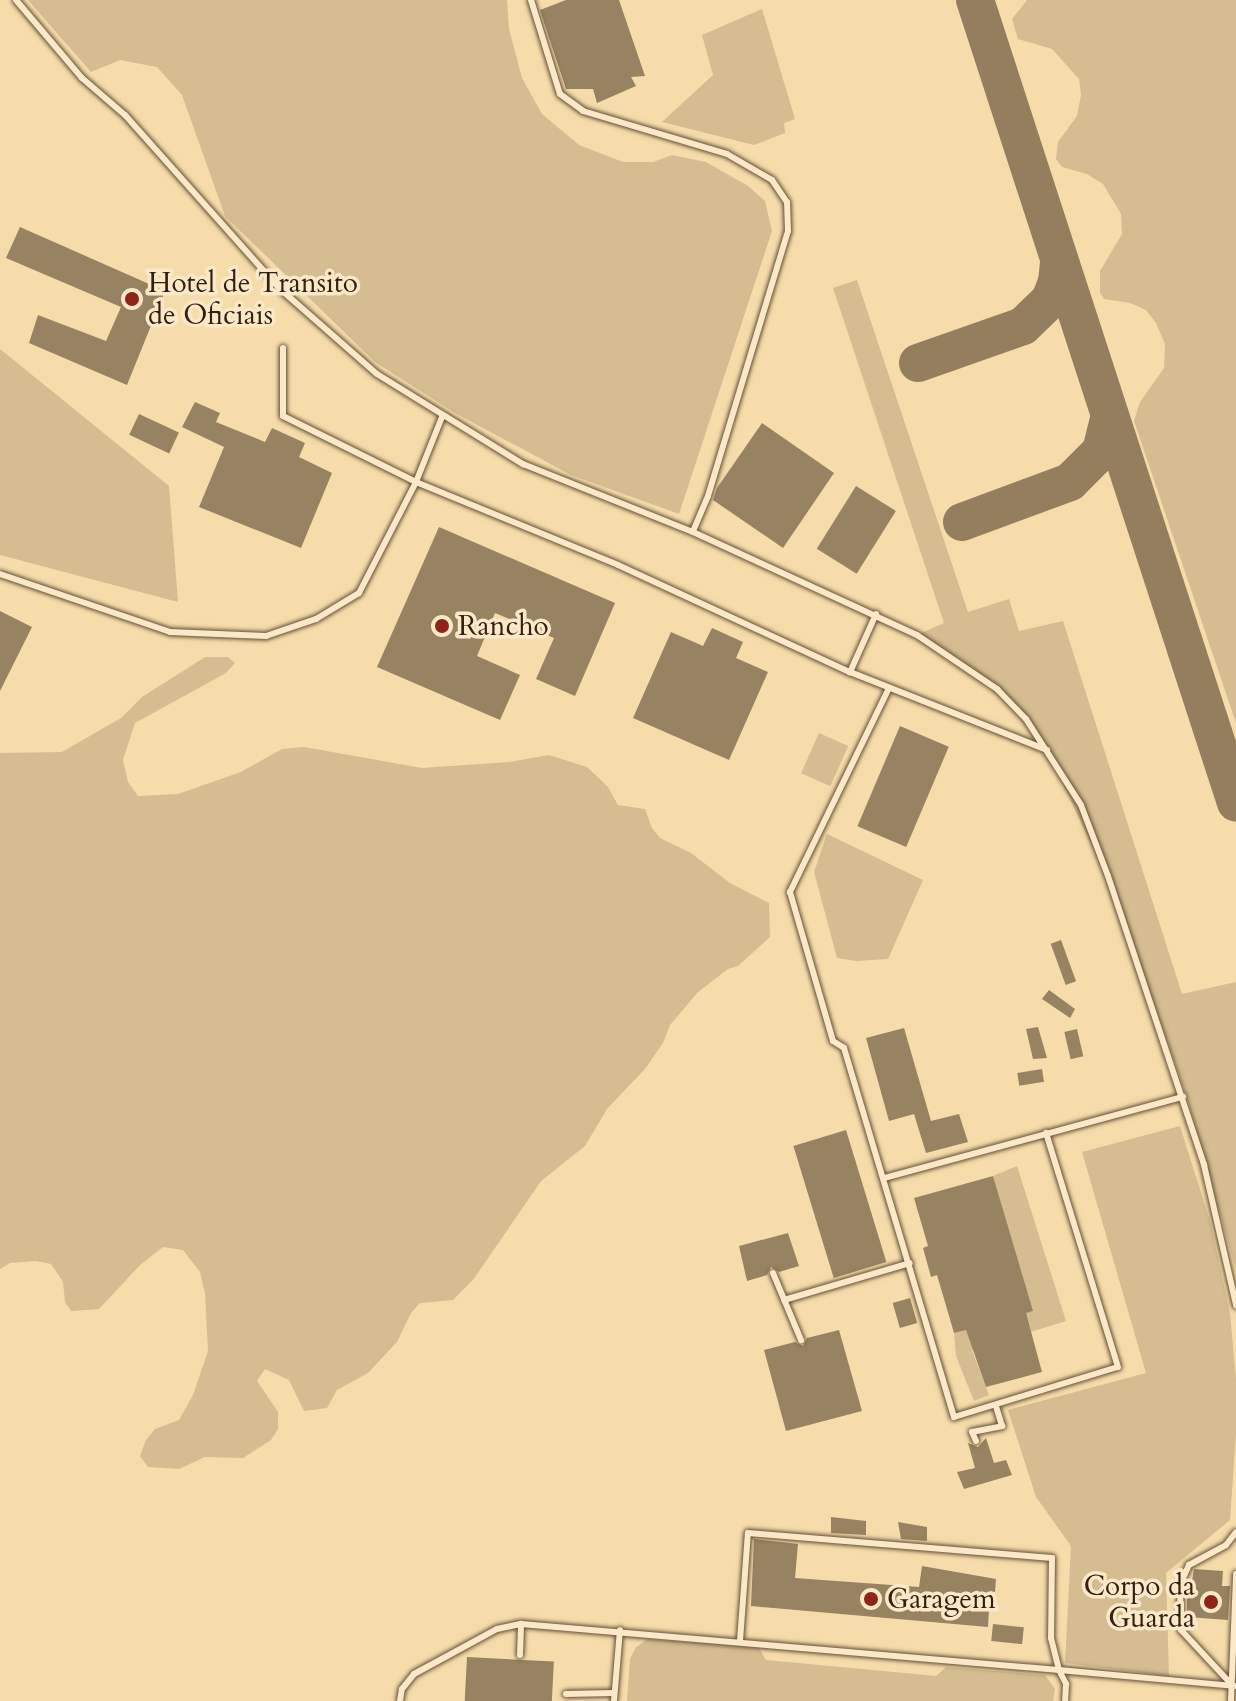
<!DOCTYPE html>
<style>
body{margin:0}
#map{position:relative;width:1236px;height:1701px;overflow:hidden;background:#f7dcab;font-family:Cardo,serif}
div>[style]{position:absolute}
.green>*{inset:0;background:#d5bc91;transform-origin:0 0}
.taxiway>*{height:38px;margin:-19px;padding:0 19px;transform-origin:19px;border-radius:19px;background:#947e5e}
.building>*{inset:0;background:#978261;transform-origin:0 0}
.roads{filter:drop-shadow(0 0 2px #625037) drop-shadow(0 0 2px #625037)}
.service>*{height:6px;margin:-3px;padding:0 3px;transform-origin:3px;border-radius:3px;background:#fae8c8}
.dots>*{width:22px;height:22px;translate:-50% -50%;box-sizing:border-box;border:4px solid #fae8c8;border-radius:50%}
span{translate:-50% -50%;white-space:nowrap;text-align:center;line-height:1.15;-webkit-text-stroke:7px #fae8c8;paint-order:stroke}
.poi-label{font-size:28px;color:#302110}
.left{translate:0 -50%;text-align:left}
.right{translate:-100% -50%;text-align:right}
</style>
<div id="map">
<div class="green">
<div style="clip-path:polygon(28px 0,507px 0,509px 29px,522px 78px,542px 114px,579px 145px,623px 162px,653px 162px,672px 155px,706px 162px,748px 186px,765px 201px,772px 231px,679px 514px,571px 475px,455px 413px,375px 362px,225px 216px,182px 95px,157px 67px,120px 60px,91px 72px)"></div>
<div style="clip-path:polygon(1027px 0,1236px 0,1236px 723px,1134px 421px,1140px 402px,1164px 368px,1165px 344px,1156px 323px,1146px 310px,1130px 303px,1104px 299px,1100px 293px,1100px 271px,1122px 234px,1121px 214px,1103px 184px,1087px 174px,1062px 167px,1056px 159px,1058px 142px,1077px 116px,1081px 95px,1079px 79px,1052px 49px,1018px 39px,1012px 19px)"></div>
<div style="clip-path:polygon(762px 9px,795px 119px,784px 123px,785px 133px,754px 145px,662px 122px,713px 75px,702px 35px)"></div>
<div style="clip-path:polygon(857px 280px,968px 612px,1009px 599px,1019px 631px,1063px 621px,1182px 994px,1236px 982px,1236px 1270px,1186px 1094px,1115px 895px,1047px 750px,997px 689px,917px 635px,944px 623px,833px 288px)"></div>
<div style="clip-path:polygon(0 349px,169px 486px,178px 602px,0 555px)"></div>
<div style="clip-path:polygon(205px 657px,228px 657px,235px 663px,226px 673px,135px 723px,123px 760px,128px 782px,138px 796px,178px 794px,241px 772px,282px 749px,304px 747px,422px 768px,509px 762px,549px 755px,587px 767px,608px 787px,618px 805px,645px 809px,652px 828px,660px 838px,691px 853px,730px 883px,769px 903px,770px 937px,738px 966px,728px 969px,698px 992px,670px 1025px,663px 1043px,645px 1069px,607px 1109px,585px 1146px,541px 1181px,473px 1280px,453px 1300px,420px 1303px,411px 1313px,397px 1342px,368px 1373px,337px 1390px,327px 1408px,304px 1411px,289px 1380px,265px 1369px,257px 1381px,278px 1412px,278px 1429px,271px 1440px,243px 1458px,205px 1457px,179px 1469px,148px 1467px,140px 1456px,146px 1440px,155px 1429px,179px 1420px,193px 1395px,208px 1351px,205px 1293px,200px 1272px,183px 1250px,163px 1247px,140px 1265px,99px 1309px,71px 1311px,65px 1302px,63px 1282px,51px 1264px,36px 1261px,10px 1263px,0 1269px,0 753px,62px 752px,121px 718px,142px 697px)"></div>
<div style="left:819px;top:733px;width:32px;height:44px;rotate:24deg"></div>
<div style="clip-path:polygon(827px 834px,923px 880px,888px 959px,856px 961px,837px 958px,814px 872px)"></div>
<div style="clip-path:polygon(1180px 1126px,1210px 1221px,1230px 1313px,1236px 1379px,1236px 1434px,1230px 1520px,1166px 1573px,1169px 1676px,1065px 1663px,1071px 1546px,1036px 1497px,1008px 1410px,1146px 1373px,1082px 1152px)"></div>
<div style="clip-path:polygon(1017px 1166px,1066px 1321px,972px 1350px,989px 1395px,974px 1401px,956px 1356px,954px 1333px,1032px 1311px,993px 1176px)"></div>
<div style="clip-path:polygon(648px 1639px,759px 1648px,766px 1660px,936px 1676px,946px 1667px,1045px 1675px,1055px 1689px,1053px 1701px,627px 1701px,630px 1659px,636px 1647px)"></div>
</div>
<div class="taxiway">
<div style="left:975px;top:0;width:844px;rotate:71.99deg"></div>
<div style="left:918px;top:363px;width:111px;rotate:-19.4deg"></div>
<div style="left:1023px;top:326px;width:37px;rotate:-44deg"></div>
<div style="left:1050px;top:300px;width:19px;rotate:-69deg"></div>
<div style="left:1057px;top:282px;width:18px;rotate:-84deg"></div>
<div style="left:962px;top:522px;width:115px;rotate:-20.3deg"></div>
<div style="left:1070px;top:482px;width:44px;rotate:-45deg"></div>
<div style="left:1101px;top:451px;width:34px;rotate:-76deg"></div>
</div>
<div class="building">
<div style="clip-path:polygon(566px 0,619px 0,645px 76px,631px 77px,636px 86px,597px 103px,593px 89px,566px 89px,540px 10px)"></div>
<div style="clip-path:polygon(20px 227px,165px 291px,127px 385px,29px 343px,38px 315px,106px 341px,121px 307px,6px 258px)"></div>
<div style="clip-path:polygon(195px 402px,220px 413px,216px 422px,265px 442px,272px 428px,305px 443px,299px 457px,332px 473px,301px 548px,199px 507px,224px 447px,182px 427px)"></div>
<div style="left:139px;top:414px;width:44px;height:23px;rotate:25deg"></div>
<div style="clip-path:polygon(762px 423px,834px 473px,783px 548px,713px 500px,717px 488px)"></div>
<div style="left:856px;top:486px;width:47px;height:74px;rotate:32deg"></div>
<div style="clip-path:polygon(439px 527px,615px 603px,575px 696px,536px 679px,554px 638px,495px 613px,477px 656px,520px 675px,500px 720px,377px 667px)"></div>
<div style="clip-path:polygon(0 611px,32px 627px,0 691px)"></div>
<div style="clip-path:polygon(712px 628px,743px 642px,736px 658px,768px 672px,729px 760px,633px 718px,671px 632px,703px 646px)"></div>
<div style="left:900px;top:726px;width:53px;height:109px;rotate:23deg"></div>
<div style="left:1061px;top:940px;width:44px;height:11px;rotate:70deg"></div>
<div style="clip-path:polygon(1049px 990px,1075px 1009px,1070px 1018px,1042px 999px)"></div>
<div style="clip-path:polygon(1038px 1027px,1047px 1058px,1033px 1059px,1026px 1029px)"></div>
<div style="clip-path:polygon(904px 1028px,931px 1121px,959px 1114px,968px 1142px,926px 1153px,914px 1114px,889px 1121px,866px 1038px)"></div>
<div style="left:1077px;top:1029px;width:28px;height:13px;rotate:77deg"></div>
<div style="left:1042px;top:1069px;width:13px;height:25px;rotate:81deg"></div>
<div style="left:846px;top:1130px;width:138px;height:55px;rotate:73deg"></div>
<div style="clip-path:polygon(993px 1176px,1033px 1311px,1026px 1313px,1042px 1372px,986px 1387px,966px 1330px,954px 1333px,937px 1275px,931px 1277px,923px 1248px,928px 1246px,914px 1198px)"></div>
<div style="clip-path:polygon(788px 1233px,799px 1266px,779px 1272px,771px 1267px,767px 1275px,747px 1281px,739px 1246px)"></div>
<div style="left:910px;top:1298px;width:26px;height:18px;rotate:74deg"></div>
<div style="clip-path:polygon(839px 1330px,862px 1411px,786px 1431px,764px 1350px,795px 1342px,803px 1346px,807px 1338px)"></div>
<div style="clip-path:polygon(986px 1438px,994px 1463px,1006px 1460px,1012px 1475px,964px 1489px,957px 1472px,975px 1468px,968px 1443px,978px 1447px)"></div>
<div style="clip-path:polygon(831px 1517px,866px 1521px,866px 1535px,831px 1533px)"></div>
<div style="clip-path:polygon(898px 1522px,927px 1527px,927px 1541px,901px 1539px)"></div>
<div style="clip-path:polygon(754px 1539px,798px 1544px,795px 1578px,919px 1587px,922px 1566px,996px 1579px,995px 1592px,990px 1591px,988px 1627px,751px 1606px)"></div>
<div style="clip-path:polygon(1194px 1569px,1223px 1571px,1222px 1586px,1230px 1586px,1228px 1620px,1187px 1617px,1187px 1583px,1192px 1581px)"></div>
<div style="left:993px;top:1624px;width:31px;height:17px;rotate:6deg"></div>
<div style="left:467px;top:1657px;width:87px;height:44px;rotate:3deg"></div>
</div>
<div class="roads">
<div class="service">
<div style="left:16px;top:0;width:102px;rotate:49.8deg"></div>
<div style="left:82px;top:78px;width:57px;rotate:40.7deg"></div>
<div style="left:125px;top:115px;width:232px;rotate:48.3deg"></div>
<div style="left:279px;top:288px;width:130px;rotate:41.3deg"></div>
<div style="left:377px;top:374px;width:172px;rotate:31.7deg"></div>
<div style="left:523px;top:464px;width:183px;rotate:21.8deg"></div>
<div style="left:693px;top:532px;width:247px;rotate:24.7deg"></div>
<div style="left:917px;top:635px;width:97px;rotate:34deg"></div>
<div style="left:997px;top:689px;width:42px;rotate:46deg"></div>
<div style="left:1026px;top:719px;width:102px;rotate:57.4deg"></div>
<div style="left:1081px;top:805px;width:76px;rotate:69.2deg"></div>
<div style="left:1108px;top:876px;width:305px;rotate:71.6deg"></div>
<div style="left:1204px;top:1165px;width:144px;rotate:77.1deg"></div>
<div style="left:531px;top:0;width:98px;rotate:72.9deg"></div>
<div style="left:560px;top:94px;width:29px;rotate:36deg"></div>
<div style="left:583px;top:111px;width:150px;rotate:16.6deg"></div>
<div style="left:727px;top:154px;width:52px;rotate:30deg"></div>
<div style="left:772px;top:180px;width:27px;rotate:56deg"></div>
<div style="left:787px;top:202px;width:29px;rotate:88deg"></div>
<div style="left:788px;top:231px;width:277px;rotate:106.8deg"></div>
<div style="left:708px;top:496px;width:39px;rotate:113deg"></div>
<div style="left:283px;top:348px;width:68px;rotate:90deg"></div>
<div style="left:283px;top:416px;width:148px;rotate:26.4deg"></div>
<div style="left:416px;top:482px;width:218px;rotate:22.3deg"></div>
<div style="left:618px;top:565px;width:255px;rotate:24.8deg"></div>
<div style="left:0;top:574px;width:180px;rotate:18.8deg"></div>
<div style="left:170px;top:632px;width:96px;rotate:2.4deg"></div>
<div style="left:266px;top:636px;width:53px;rotate:-18.8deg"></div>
<div style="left:316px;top:619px;width:50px;rotate:-31.2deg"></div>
<div style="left:359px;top:593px;width:125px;rotate:-62.8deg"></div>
<div style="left:416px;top:482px;width:70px;rotate:-68.2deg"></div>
<div style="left:876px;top:614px;width:64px;rotate:114.1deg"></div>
<div style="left:850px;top:672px;width:212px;rotate:21.6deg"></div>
<div style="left:889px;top:688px;width:227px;rotate:115.9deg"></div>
<div style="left:790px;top:892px;width:155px;rotate:73.9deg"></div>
<div style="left:833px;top:1041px;width:13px;rotate:32deg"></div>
<div style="left:844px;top:1048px;width:385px;rotate:73.4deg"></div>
<div style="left:954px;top:1417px;width:171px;rotate:-17deg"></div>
<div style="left:1118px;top:1367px;width:245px;rotate:-107.1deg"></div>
<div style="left:884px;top:1178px;width:310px;rotate:-15.2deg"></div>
<div style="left:773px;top:1273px;width:73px;rotate:67.3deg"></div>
<div style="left:784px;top:1300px;width:131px;rotate:-16.4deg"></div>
<div style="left:976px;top:1441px;width:10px;rotate:-114deg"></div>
<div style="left:972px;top:1432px;width:31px;rotate:-11deg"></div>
<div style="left:1002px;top:1426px;width:21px;rotate:-107deg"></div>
<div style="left:740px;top:1641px;width:108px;rotate:-85.8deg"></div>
<div style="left:748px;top:1533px;width:305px;rotate:4.7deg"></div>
<div style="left:1052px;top:1558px;width:80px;rotate:90.7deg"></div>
<div style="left:1051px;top:1638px;width:33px;rotate:76deg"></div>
<div style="left:1059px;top:1670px;width:178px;rotate:5.2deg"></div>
<div style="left:520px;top:1655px;width:31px;rotate:-88deg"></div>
<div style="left:1233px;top:1686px;width:76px;rotate:-132.9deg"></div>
<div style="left:1181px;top:1630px;width:45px;rotate:-91.3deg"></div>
<div style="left:1180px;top:1585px;width:22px;rotate:-66deg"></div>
<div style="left:1189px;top:1565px;width:42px;rotate:-28.4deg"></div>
<div style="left:1226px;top:1545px;width:16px;rotate:-52deg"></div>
<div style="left:566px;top:1694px;width:48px;rotate:-1.2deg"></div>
<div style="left:400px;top:1701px;width:12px;rotate:-81deg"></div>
<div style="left:402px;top:1689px;width:19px;rotate:-51deg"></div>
<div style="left:414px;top:1674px;width:94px;rotate:-28.5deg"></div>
<div style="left:497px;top:1629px;width:25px;rotate:-12deg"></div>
<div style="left:521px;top:1624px;width:540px;rotate:4.89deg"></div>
<div style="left:1059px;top:1670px;width:16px;rotate:63deg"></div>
<div style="left:1066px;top:1684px;width:17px;rotate:93deg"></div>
<div style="left:614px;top:1701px;width:71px;rotate:-85.2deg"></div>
<div style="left:1231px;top:1701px;width:127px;rotate:-87.7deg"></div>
</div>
</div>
<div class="dots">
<div style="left:132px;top:299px;background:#8f2418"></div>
<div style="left:442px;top:626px;background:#8f2418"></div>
<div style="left:871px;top:1599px;background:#8f2418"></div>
<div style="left:1211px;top:1602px;background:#8f2418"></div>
</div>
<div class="poi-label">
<span class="left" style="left:148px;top:299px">Hotel de Transito<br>de Oficiais</span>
<span class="left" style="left:458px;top:626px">Rancho</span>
<span class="right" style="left:1195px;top:1602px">Corpo da<br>Guarda</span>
<span class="left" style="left:887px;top:1599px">Garagem</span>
</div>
</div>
